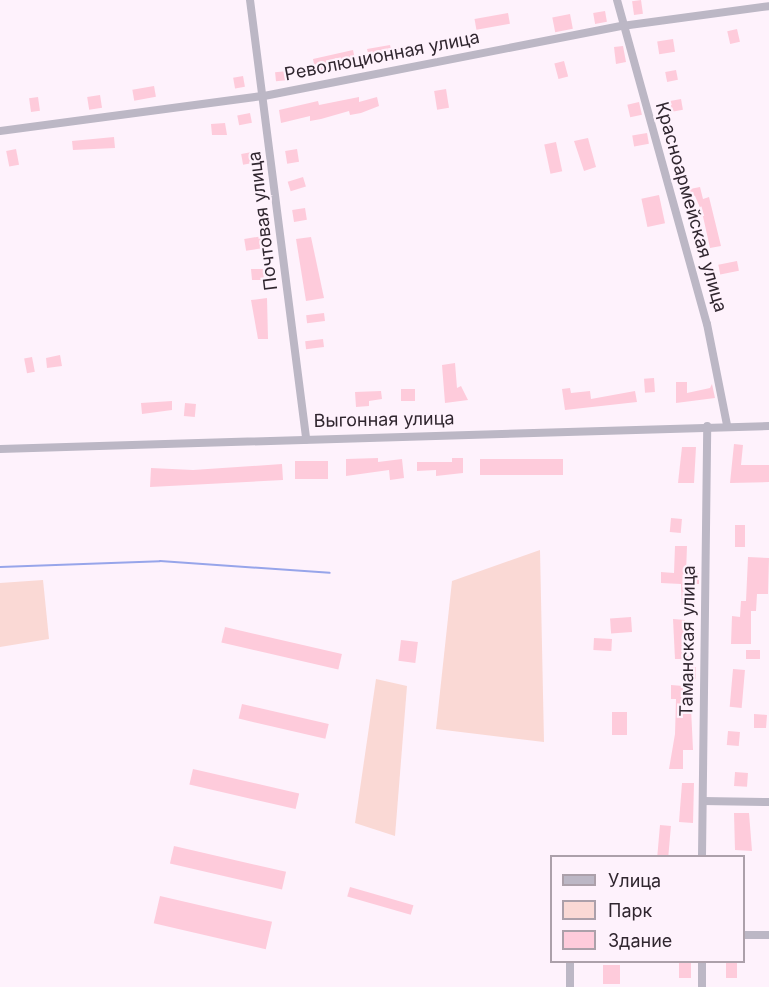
<!DOCTYPE html>
<meta charset="utf-8">
<style>
body{margin:0}
#map{position:relative;width:769px;height:987px;overflow:hidden;background:#fef2fc;font-family:Inter,sans-serif}
div>[style]{position:absolute}
.green>*{inset:0;background:#fad9d5}
.stream>*{height:2px;margin:-1px;padding:0 1px;transform-origin:1px;border-radius:1px;background:#97a5ea}
.building>*{inset:0;background:#fecbdb;transform-origin:0 0}
.minor>*{height:8px;margin:-4px;padding:0 4px;transform-origin:4px;border-radius:4px;background:#bcb7c5}
span{translate:-50% -50%;white-space:nowrap;text-align:center;line-height:1.15;-webkit-text-stroke:4.5px #fef2fc;paint-order:stroke}
.street-label{font-size:18px;color:#30262f}
.legend{position:absolute;left:550px;top:855px;width:195px;height:108px;box-sizing:border-box;background:#fef2fc;border:2px solid #aca0aa;margin:0;padding:8px 10px;list-style:none;font-size:18px;color:#30262f}
.legend li{display:flex;align-items:center;gap:12px;height:30px}
.legend b{width:30px;border:2px solid #aca0aa}
</style>
<div id="map">
<div class="green">
<div style="clip-path:polygon(540px 550px,544px 742px,436px 729px,452px 581px)"></div>
<div style="clip-path:polygon(43px 580px,49px 639px,0 647px,0 583px)"></div>
<div style="clip-path:polygon(376px 679px,407px 686px,395px 836px,355px 823px)"></div>
</div>
<div class="stream">
<div style="left:0;top:567px;width:160px;rotate:-2.1deg"></div>
<div style="left:160px;top:561px;width:170px;rotate:4deg"></div>
</div>
<div class="building">
<div style="left:641px;top:0;width:14px;height:9px;rotate:82deg"></div>
<div style="left:605px;top:11px;width:11px;height:12px;rotate:80deg"></div>
<div style="left:508px;top:13px;width:11px;height:34px;rotate:80deg"></div>
<div style="left:570px;top:14px;width:15px;height:18px;rotate:79deg"></div>
<div style="left:737px;top:29px;width:13px;height:10px;rotate:77deg"></div>
<div style="left:673px;top:39px;width:13px;height:16px;rotate:81deg"></div>
<div style="clip-path:polygon(390px 45px,391px 49px,405px 46px,407px 56px,384px 62px,382px 54px,369px 57px,367px 49px)"></div>
<div style="clip-path:polygon(623px 46px,626px 62px,616px 64px,614px 47px)"></div>
<div style="clip-path:polygon(353px 50px,355px 60px,325px 66px,326px 74px,316px 75px,313px 59px)"></div>
<div style="left:564px;top:61px;width:16px;height:10px;rotate:75deg"></div>
<div style="left:676px;top:70px;width:10px;height:11px;rotate:79deg"></div>
<div style="left:288px;top:71px;width:9px;height:13px;rotate:84deg"></div>
<div style="left:243px;top:76px;width:11px;height:10px;rotate:80deg"></div>
<div style="left:154px;top:86px;width:11px;height:22px;rotate:80deg"></div>
<div style="left:446px;top:89px;width:19px;height:12px;rotate:81deg"></div>
<div style="left:100px;top:95px;width:13px;height:13px;rotate:81deg"></div>
<div style="left:38px;top:97px;width:14px;height:9px;rotate:82deg"></div>
<div style="clip-path:polygon(359px 97px,359px 102px,377px 97px,379px 106px,361px 113px,350px 115px,349px 111px,321px 119px,310px 121px,310px 116px,281px 123px,279px 110px,318px 101px,319px 105px)"></div>
<div style="left:681px;top:99px;width:11px;height:11px;rotate:80deg"></div>
<div style="left:639px;top:102px;width:13px;height:12px;rotate:77deg"></div>
<div style="left:250px;top:113px;width:10px;height:13px;rotate:79deg"></div>
<div style="clip-path:polygon(225px 123px,227px 135px,212px 135px,211px 124px)"></div>
<div style="left:647px;top:133px;width:11px;height:15px;rotate:80deg"></div>
<div style="clip-path:polygon(114px 137px,115px 148px,73px 150px,72px 141px)"></div>
<div style="clip-path:polygon(588px 138px,596px 167px,584px 171px,574px 141px)"></div>
<div style="left:556px;top:142px;width:30px;height:12px;rotate:78deg"></div>
<div style="left:16px;top:149px;width:16px;height:10px;rotate:79deg"></div>
<div style="left:297px;top:149px;width:13px;height:12px;rotate:81deg"></div>
<div style="left:252px;top:152px;width:11px;height:11px;rotate:80deg"></div>
<div style="left:303px;top:177px;width:10px;height:16px;rotate:73deg"></div>
<div style="clip-path:polygon(700px 187px,703px 199px,709px 197px,721px 246px,710px 248px,702px 212px,695px 196px,691px 196px,690px 189px)"></div>
<div style="left:659px;top:195px;width:29px;height:18px;rotate:78deg"></div>
<div style="left:305px;top:208px;width:12px;height:13px;rotate:81deg"></div>
<div style="left:263px;top:236px;width:12px;height:19px;rotate:81deg"></div>
<div style="clip-path:polygon(311px 237px,324px 298px,306px 301px,296px 239px)"></div>
<div style="left:737px;top:261px;width:10px;height:19px;rotate:79deg"></div>
<div style="clip-path:polygon(251px 269px,263px 269px,264px 280px,252px 280px)"></div>
<div style="clip-path:polygon(267px 298px,268px 339px,258px 339px,251px 300px)"></div>
<div style="left:324px;top:313px;width:8px;height:18px;rotate:83deg"></div>
<div style="left:323px;top:339px;width:8px;height:18px;rotate:83deg"></div>
<div style="clip-path:polygon(60px 355px,62px 366px,47px 368px,46px 358px)"></div>
<div style="left:32px;top:357px;width:15px;height:8px;rotate:79deg"></div>
<div style="clip-path:polygon(455px 363px,457px 388px,461px 386px,468px 400px,445px 403px,442px 365px)"></div>
<div style="left:654px;top:378px;width:14px;height:10px;rotate:86deg"></div>
<div style="clip-path:polygon(676px 382px,687px 382px,687px 393px,710px 388px,712px 384px,715px 398px,676px 403px)"></div>
<div style="clip-path:polygon(570px 388px,571px 393px,590px 391px,591px 399px,635px 391px,637px 402px,565px 410px,562px 389px)"></div>
<div style="left:401px;top:389px;width:14px;height:12px"></div>
<div style="clip-path:polygon(381px 391px,382px 399px,369px 401px,369px 406px,356px 407px,355px 392px)"></div>
<div style="clip-path:polygon(172px 401px,172px 410px,142px 414px,141px 403px)"></div>
<div style="left:185px;top:403px;width:11px;height:13px;rotate:5deg"></div>
<div style="clip-path:polygon(734px 444px,743px 445px,741px 465px,769px 465px,769px 482px,730px 483px)"></div>
<div style="clip-path:polygon(682px 447px,696px 447px,694px 483px,678px 483px)"></div>
<div style="clip-path:polygon(378px 458px,378px 462px,402px 459px,404px 478px,390px 480px,389px 470px,346px 476px,346px 459px)"></div>
<div style="clip-path:polygon(452px 458px,463px 458px,463px 473px,436px 476px,436px 470px,417px 471px,417px 462px,452px 462px)"></div>
<div style="left:480px;top:459px;width:83px;height:16px"></div>
<div style="left:328px;top:461px;width:18px;height:33px;rotate:90deg"></div>
<div style="clip-path:polygon(282px 464px,283px 480px,150px 487px,151px 468px,193px 470px)"></div>
<div style="left:671px;top:518px;width:11px;height:14px;rotate:5deg"></div>
<div style="left:735px;top:525px;width:10px;height:22px"></div>
<div style="clip-path:polygon(675px 546px,687px 546px,686px 573px,699px 573px,699px 584px,695px 584px,695px 608px,682px 608px,681px 584px,661px 583px,661px 572px,674px 573px)"></div>
<div style="clip-path:polygon(748px 557px,769px 558px,768px 594px,757px 594px,756px 611px,751px 611px,751px 644px,731px 644px,732px 616px,740px 617px,741px 601px,746px 601px)"></div>
<div style="left:631px;top:617px;width:15px;height:21px;rotate:86deg"></div>
<div style="clip-path:polygon(673px 619px,685px 620px,689px 659px,675px 659px)"></div>
<div style="left:225px;top:627px;width:120px;height:16px;rotate:13deg"></div>
<div style="left:594px;top:638px;width:18px;height:12px;rotate:3deg"></div>
<div style="left:401px;top:640px;width:17px;height:21px;rotate:7deg"></div>
<div style="left:746px;top:650px;width:14px;height:9px"></div>
<div style="left:684px;top:667px;width:12px;height:12px"></div>
<div style="left:733px;top:669px;width:12px;height:38px;rotate:5deg"></div>
<div style="clip-path:polygon(671px 685px,683px 686px,683px 708px,691px 708px,693px 750px,683px 750px,683px 769px,669px 769px,675px 734px,676px 699px,671px 699px)"></div>
<div style="left:242px;top:704px;width:89px;height:15px;rotate:13deg"></div>
<div style="left:612px;top:712px;width:15px;height:23px"></div>
<div style="clip-path:polygon(754px 714px,767px 715px,766px 728px,754px 728px)"></div>
<div style="left:728px;top:731px;width:12px;height:14px;rotate:5deg"></div>
<div style="left:193px;top:769px;width:109px;height:16px;rotate:13deg"></div>
<div style="left:735px;top:772px;width:13px;height:14px;rotate:4deg"></div>
<div style="clip-path:polygon(682px 783px,694px 783px,693px 823px,679px 822px)"></div>
<div style="clip-path:polygon(734px 813px,749px 813px,752px 851px,735px 850px)"></div>
<div style="left:660px;top:825px;width:11px;height:31px;rotate:5deg"></div>
<div style="left:174px;top:846px;width:115px;height:18px;rotate:13deg"></div>
<div style="left:350px;top:887px;width:66px;height:10px;rotate:16deg"></div>
<div style="left:160px;top:896px;width:115px;height:28px;rotate:13deg"></div>
<div style="left:679px;top:962px;width:12px;height:16px"></div>
<div style="left:726px;top:962px;width:11px;height:16px"></div>
<div style="left:603px;top:965px;width:17px;height:19px"></div>
</div>
<div class="minor">
<div style="left:250px;top:0;width:443px;rotate:82.7deg"></div>
<div style="left:617px;top:0;width:336px;rotate:74.5deg"></div>
<div style="left:707px;top:324px;width:103px;rotate:78.8deg"></div>
<div style="left:0;top:131px;width:266px;rotate:-7.6deg"></div>
<div style="left:264px;top:96px;width:365px;rotate:-11.1deg"></div>
<div style="left:622px;top:26px;width:148px;rotate:-7.7deg"></div>
<div style="left:0;top:449px;width:769px;rotate:-1.71deg"></div>
<div style="left:703px;top:801px;width:66px;rotate:0.9deg"></div>
<div style="left:702px;top:856px;width:430px;rotate:-89.3deg"></div>
<div style="left:744px;top:935px;width:25px"></div>
<div style="left:570px;top:962px;width:25px;rotate:90deg"></div>
<div style="left:702px;top:962px;width:25px;rotate:90deg"></div>
</div>
<div class="street-label">
<span style="left:382px;top:56px;rotate:-11deg">Революционная улица</span>
<span style="left:691px;top:207px;rotate:74deg">Красноармейская улица</span>
<span style="left:263px;top:221px;rotate:-97deg">Почтовая улица</span>
<span style="left:384px;top:420px;rotate:-1deg">Выгонная улица</span>
<span style="left:688px;top:641px;rotate:-89deg">Таманская улица</span>
</div>
<ul class="legend">
<li><b style="height:8px;background:#bcb7c5"></b>Улица</li>
<li><b style="height:16px;background:#fad9d5"></b>Парк</li>
<li><b style="height:16px;background:#fecbdb"></b>Здание</li>
</ul>
</div>
